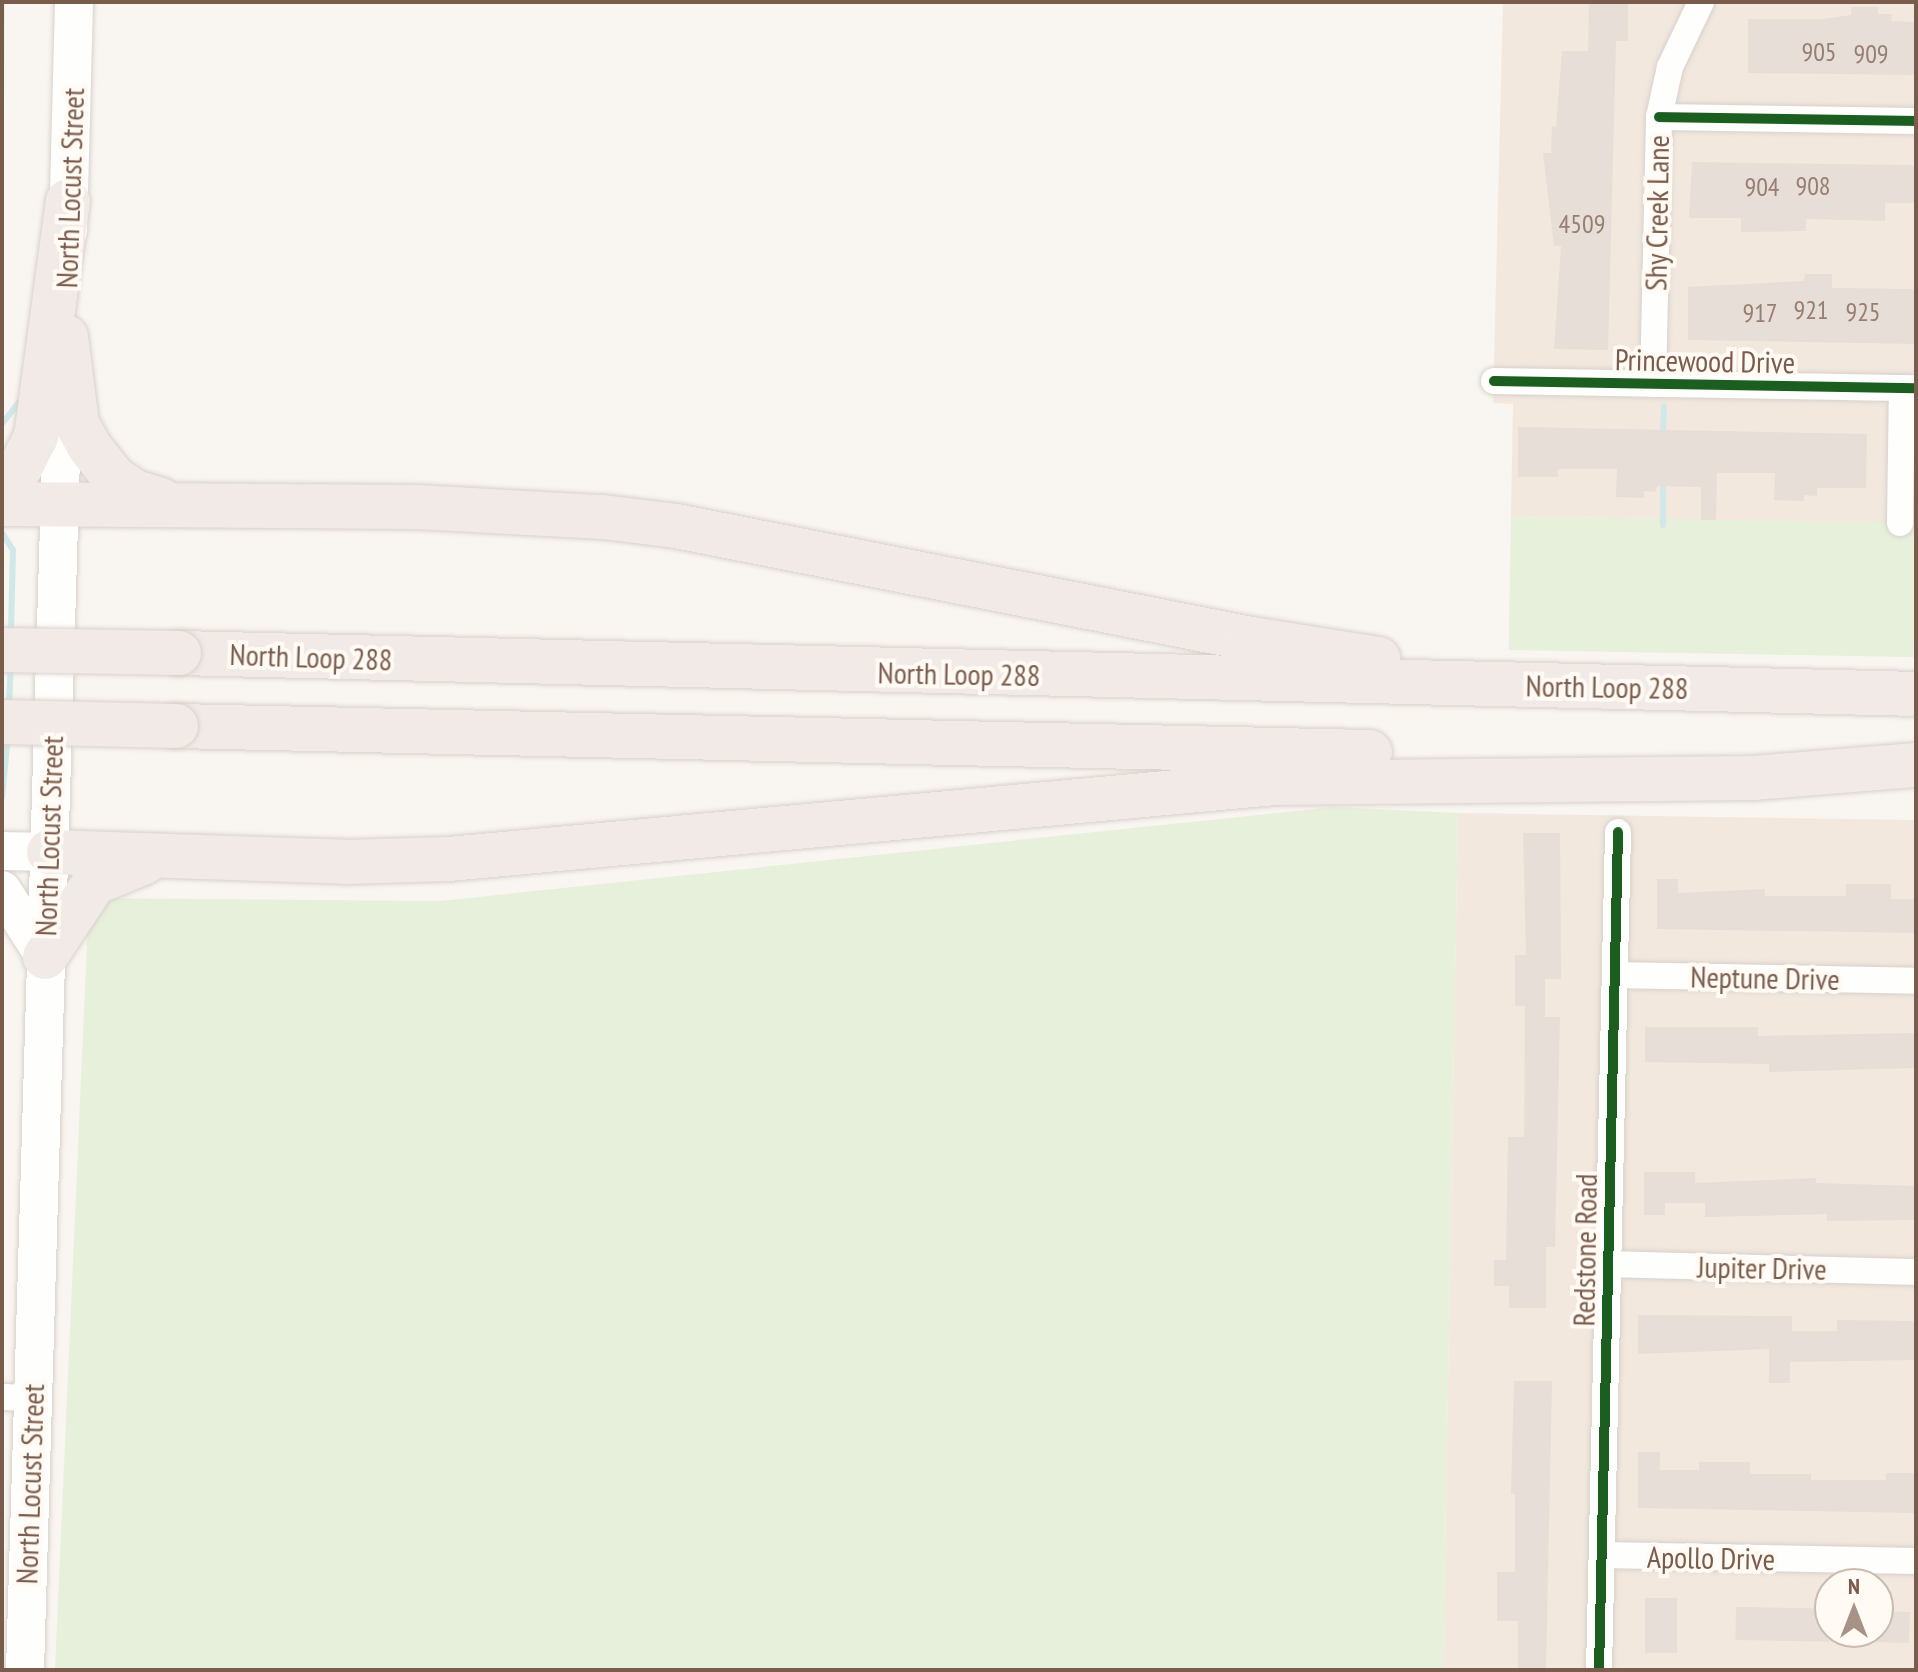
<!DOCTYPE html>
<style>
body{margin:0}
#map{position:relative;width:1918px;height:1672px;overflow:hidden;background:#f9f5f0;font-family:"PT Sans Narrow",sans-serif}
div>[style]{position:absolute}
.residential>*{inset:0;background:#f2e8de}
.green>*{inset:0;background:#e7f0db;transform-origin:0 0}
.stream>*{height:6px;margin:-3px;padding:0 3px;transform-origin:3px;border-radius:3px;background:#d0e8ea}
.building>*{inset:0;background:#e6ded7;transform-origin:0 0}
.roads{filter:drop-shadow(0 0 2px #d7d1cb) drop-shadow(0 0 2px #d7d1cb)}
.minor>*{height:26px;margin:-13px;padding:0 13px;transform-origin:13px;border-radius:13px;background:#fefefd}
.secondary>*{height:38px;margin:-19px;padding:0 19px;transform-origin:19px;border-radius:19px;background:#fefefd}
.motorway>*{height:44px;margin:-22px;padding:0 22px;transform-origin:22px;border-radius:22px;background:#f2eae7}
.bridges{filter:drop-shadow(0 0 2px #dad1cc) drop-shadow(0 0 2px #dad1cc)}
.motorway-bridge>*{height:44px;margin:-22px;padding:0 22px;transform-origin:22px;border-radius:22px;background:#f2eae7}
.cycleway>*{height:10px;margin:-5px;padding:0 5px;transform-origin:5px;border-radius:5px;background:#1b5e20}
span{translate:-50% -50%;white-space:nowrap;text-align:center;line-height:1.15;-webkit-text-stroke:8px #fffaf3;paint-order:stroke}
.number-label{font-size:26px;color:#977e72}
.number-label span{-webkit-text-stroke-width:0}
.street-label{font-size:30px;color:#7a5c4d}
.frame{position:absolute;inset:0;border:4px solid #7a5c4d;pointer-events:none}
.north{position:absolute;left:1814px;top:1568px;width:80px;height:80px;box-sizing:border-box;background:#fffaf3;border:2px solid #cabbb1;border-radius:50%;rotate:0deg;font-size:22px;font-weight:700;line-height:32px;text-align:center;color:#7a5c4d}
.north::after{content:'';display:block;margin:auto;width:28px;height:36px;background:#a69286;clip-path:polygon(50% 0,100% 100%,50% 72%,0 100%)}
</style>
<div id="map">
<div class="residential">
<div style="clip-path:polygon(1503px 2px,1916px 2px,1916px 524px,1511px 516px,1513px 404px,1493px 403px)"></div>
<div style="clip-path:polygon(evenodd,1458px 813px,1916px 820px,1916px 1670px,1443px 1670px,1458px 813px,1830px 1584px,1878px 1584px,1878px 1632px,1830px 1632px,1830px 1584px)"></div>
</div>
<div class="green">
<div style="clip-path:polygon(2px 2px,5px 2px,2px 336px)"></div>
<div style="left:1511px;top:516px;width:405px;height:134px;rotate:1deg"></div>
<div style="clip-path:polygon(1333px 807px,1458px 813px,1443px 1670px,55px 1670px,89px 898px,440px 901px)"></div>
</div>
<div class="stream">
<div style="left:2px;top:424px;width:28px;rotate:-52deg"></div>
<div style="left:1663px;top:434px;width:28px;rotate:-88deg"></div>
<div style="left:1663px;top:525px;width:43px;rotate:-90deg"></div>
<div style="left:2px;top:533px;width:20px;rotate:57deg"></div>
<div style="left:13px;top:550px;width:83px;rotate:91.4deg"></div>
<div style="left:9px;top:705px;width:41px;rotate:-87.2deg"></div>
<div style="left:2px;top:797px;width:61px;rotate:-84.4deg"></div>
</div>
<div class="building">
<div style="clip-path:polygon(1589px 2px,1628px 2px,1628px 41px,1616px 41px,1608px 350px,1554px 349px,1561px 246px,1554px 246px,1543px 153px,1551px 153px,1552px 126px,1556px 127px,1562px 51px,1588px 51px)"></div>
<div style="clip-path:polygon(1851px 7px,1878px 7px,1878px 14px,1892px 14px,1891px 21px,1916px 22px,1916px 75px,1748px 73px,1748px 19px,1824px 19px,1851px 15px)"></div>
<div style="clip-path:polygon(1692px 162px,1911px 165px,1916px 169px,1916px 203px,1885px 203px,1885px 221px,1806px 219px,1806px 231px,1741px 232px,1741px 218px,1689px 218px)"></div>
<div style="clip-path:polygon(1805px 274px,1832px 274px,1832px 288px,1916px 289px,1916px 344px,1688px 340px,1688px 287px,1804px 281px)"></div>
<div style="clip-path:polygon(1518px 427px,1867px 434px,1866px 488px,1817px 488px,1817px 496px,1804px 495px,1804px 501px,1774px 500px,1775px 473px,1717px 473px,1716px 520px,1701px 520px,1701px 487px,1657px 486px,1656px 492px,1644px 491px,1644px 498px,1616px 497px,1617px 469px,1558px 469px,1558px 477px,1518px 477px)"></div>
<div style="clip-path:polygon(1523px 833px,1560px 833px,1561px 979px,1545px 979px,1545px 1017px,1560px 1017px,1555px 1247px,1546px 1247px,1546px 1308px,1509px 1308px,1509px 1286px,1494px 1286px,1494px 1260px,1506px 1260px,1508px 1137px,1524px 1137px,1525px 1006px,1515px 1006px,1515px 955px,1526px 955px)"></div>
<div style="clip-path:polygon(1657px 879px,1678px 879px,1678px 893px,1765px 889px,1765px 896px,1846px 896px,1846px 884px,1891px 884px,1891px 899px,1916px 899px,1916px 933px,1657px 929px)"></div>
<div style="clip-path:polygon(1645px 1027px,1758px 1027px,1758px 1036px,1916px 1033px,1916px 1068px,1769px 1072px,1769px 1064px,1645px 1062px)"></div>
<div style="clip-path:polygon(1644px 1172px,1695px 1172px,1695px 1183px,1816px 1178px,1816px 1183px,1916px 1186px,1916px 1220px,1827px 1221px,1827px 1214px,1705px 1217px,1705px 1203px,1665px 1203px,1665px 1215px,1644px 1215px)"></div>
<div style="clip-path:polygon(1638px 1315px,1792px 1316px,1792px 1331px,1837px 1331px,1837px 1320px,1916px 1321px,1916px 1360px,1790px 1362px,1790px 1383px,1769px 1383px,1769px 1349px,1638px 1354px)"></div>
<div style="clip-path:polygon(1514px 1381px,1552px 1381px,1546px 1670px,1518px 1670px,1518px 1621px,1497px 1621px,1497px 1572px,1515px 1572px,1515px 1494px,1511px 1494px)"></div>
<div style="clip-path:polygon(1638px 1452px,1660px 1452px,1660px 1470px,1699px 1470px,1699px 1462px,1750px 1462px,1750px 1474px,1811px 1474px,1811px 1480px,1886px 1480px,1886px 1473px,1916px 1473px,1916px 1513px,1638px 1508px)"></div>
<div style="left:1645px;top:1598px;width:32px;height:55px"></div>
<div style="left:1736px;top:1607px;width:94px;height:33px;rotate:1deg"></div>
<div style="left:1878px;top:1611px;width:32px;height:31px;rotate:2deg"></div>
</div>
<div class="roads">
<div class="minor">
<div style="left:1659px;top:117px;width:257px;rotate:0.9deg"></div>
<div style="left:1494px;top:381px;width:422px;rotate:1deg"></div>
<div style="left:1653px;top:384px;width:267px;rotate:-88.7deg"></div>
<div style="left:1659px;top:117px;width:51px;rotate:-77.6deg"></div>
<div style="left:1670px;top:67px;width:72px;rotate:-64.5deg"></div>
<div style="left:1900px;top:523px;width:135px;rotate:-89.2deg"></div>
<div style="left:1615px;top:975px;width:301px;rotate:1.1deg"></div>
<div style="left:1609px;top:1264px;width:307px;rotate:1.5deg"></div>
<div style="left:2px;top:1397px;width:30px;rotate:2deg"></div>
<div style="left:1603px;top:1555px;width:313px;rotate:1.1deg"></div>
<div style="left:1599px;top:1670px;width:838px;rotate:-88.7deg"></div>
</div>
<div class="secondary">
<div style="left:68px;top:231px;width:229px;rotate:-88.5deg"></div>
<div style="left:2px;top:851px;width:47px;rotate:1.2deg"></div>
<div style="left:2px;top:890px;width:80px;rotate:57.3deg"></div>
<div style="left:25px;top:1670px;width:1282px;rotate:-88.3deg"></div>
</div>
<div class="motorway">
<div style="left:66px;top:337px;width:88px;rotate:82.8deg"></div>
<div style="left:77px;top:424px;width:25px;rotate:61deg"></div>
<div style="left:89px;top:446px;width:41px;rotate:52deg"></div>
<div style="left:114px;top:478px;width:25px;rotate:34deg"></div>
<div style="left:135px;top:492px;width:27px;rotate:17deg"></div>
<div style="left:2px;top:482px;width:23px;rotate:-38deg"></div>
<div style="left:20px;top:468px;width:35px;rotate:-63deg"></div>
<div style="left:36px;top:437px;width:238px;rotate:-82.3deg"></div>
<div style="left:2px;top:504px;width:414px;rotate:0.4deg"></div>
<div style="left:416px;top:507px;width:187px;rotate:3.1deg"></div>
<div style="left:603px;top:517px;width:74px;rotate:7deg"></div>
<div style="left:676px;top:526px;width:586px;rotate:11.12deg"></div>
<div style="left:1251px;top:639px;width:129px;rotate:8.9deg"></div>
<div style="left:179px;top:653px;width:1737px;rotate:1.35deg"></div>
<div style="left:176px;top:726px;width:1194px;rotate:1.25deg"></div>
<div style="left:49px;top:852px;width:297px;rotate:1.9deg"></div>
<div style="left:346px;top:862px;width:103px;rotate:-1.7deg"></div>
<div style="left:449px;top:859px;width:828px;rotate:-5.26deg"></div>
<div style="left:1274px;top:783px;width:480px;rotate:-0.6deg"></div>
<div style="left:1754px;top:778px;width:163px;rotate:-4.6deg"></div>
<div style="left:45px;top:957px;width:89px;rotate:-56.5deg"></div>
<div style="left:94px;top:883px;width:55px;rotate:-22.4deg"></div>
</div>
</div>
<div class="bridges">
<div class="motorway-bridge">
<div style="left:2px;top:650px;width:177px;rotate:1deg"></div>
<div style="left:2px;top:722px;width:174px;rotate:1.3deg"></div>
</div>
</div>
<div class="cycleway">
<div style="left:1659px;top:117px;width:257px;rotate:0.9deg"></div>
<div style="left:1494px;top:381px;width:422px;rotate:1deg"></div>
<div style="left:1599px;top:1670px;width:838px;rotate:-88.7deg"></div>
</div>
<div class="number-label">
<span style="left:1819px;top:52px">905</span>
<span style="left:1871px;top:54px">909</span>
<span style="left:1813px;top:186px">908</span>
<span style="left:1762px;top:187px">904</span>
<span style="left:1582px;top:224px">4509</span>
<span style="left:1811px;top:310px">921</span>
<span style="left:1863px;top:312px">925</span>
<span style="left:1760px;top:313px">917</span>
</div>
<div class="street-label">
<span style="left:70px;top:188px;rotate:-88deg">North Locust Street</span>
<span style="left:1657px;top:213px;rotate:-89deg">Shy Creek Lane</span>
<span style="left:1705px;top:361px;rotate:1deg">Princewood Drive</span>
<span style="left:311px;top:657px;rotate:2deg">North Loop 288</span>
<span style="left:959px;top:674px;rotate:1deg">North Loop 288</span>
<span style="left:1607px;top:687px;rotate:1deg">North Loop 288</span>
<span style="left:49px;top:836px;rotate:-88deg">North Locust Street</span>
<span style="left:1765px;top:978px;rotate:1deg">Neptune Drive</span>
<span style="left:1585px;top:1250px;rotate:-89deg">Redstone Road</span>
<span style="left:1762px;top:1268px;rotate:1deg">Jupiter Drive</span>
<span style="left:30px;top:1484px;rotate:-88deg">North Locust Street</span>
<span style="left:1711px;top:1558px;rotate:1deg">Apollo Drive</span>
</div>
<div class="frame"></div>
<div class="north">N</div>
</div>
